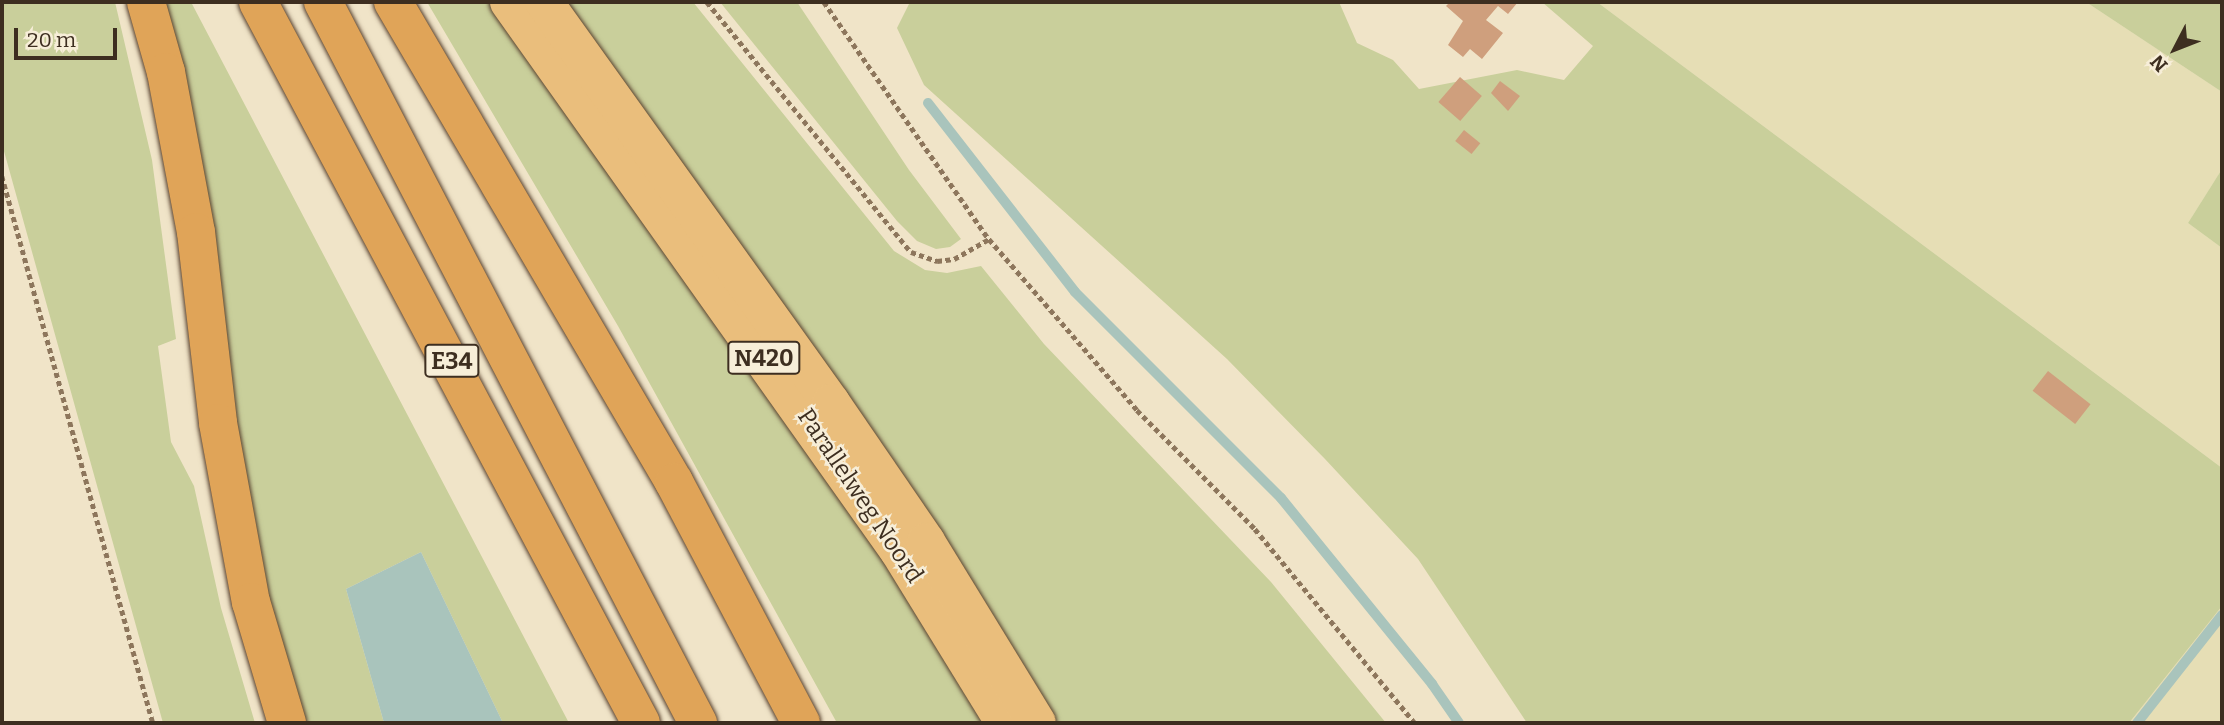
<!DOCTYPE html>
<style>
body{margin:0}
#map{position:relative;width:2224px;height:725px;overflow:hidden;background:#f0e4c8;font-family:Bitter,serif}
div>[style]{position:absolute}
.farmland>*{inset:0;background:#e6deb5}
.green>*{inset:0;background:#c9cf9b}
.water>*{inset:0;background:#a9c4bc}
.stream>*{height:10px;margin:-5px;padding:0 5px;transform-origin:5px;border-radius:5px;background:#a9c4bc}
.building>*{inset:0;background:#cf9f7d;transform-origin:0 0}
.path>*{height:4.5px;margin-top:-2.25px;transform-origin:0;background:repeating-linear-gradient(90deg,#8d765c 0 5px,transparent 0 8.5px)}
.roads{filter:drop-shadow(0 0 2px #5b4430) drop-shadow(0 0 2px #5b4430)}
.trunk>*{height:38px;margin:-19px;padding:0 19px;transform-origin:19px;border-radius:19px;background:#eabe7c}
.motorway>*{height:38px;margin:-19px;padding:0 19px;transform-origin:19px;border-radius:19px;background:#e0a458}
span{translate:-50% -50%;white-space:nowrap;text-align:center;line-height:1.15;-webkit-text-stroke:5px #f7eed8;paint-order:stroke}
.shield-label span{padding:2px 5px;background:#f7eed8;border:2px solid;border-radius:5px;-webkit-text-stroke-width:0}
.shield-label{font-size:23px;color:#3d2e20;font-weight:700}
.street-label{font-size:24px;color:#3d2e20}
.frame{position:absolute;inset:0;border:4px solid #3d2e20;pointer-events:none}
.north{position:absolute;left:2140px;top:14px;width:70px;height:70px;-webkit-text-stroke:5px #f7eed8;paint-order:stroke;rotate:228deg;font-size:19px;font-weight:700;line-height:28px;text-align:center;color:#3d2e20}
.north::after{content:'';display:block;margin:auto;width:24px;height:32px;background:#3d2e20;clip-path:polygon(50% 0,100% 100%,50% 72%,0 100%)}
.scale{position:absolute;left:14px;top:28px;width:103px;height:32px;box-sizing:border-box;border:4px solid #3d2e20;border-top:0;padding-left:9px;font-size:21px;line-height:24px;white-space:nowrap;color:#3d2e20;-webkit-text-stroke:5px #f7eed8;paint-order:stroke}
</style>
<div id="map">
<div class="farmland">
<div style="clip-path:polygon(1597px 2px,2086px 2px,2222px 92px,2222px 169px,2188px 223px,2222px 248px,2222px 468px)"></div>
<div style="clip-path:polygon(2222px 606px,2222px 723px,2129px 723px)"></div>
</div>
<div class="green">
<div style="clip-path:polygon(2px 2px,115px 2px,152px 160px,176px 339px,158px 346px,171px 442px,194px 486px,221px 608px,255px 723px,163px 723px,2px 144px)"></div>
<div style="clip-path:polygon(162px 2px,191px 2px,569px 723px,503px 723px,421px 552px,346px 589px,384px 723px,305px 723px,250px 533px)"></div>
<div style="clip-path:polygon(427px 2px,490px 2px,880px 551px,986px 723px,837px 723px,618px 326px)"></div>
<div style="clip-path:polygon(563px 2px,693px 2px,894px 251px,925px 270px,947px 273px,981px 266px,1044px 344px,1271px 582px,1386px 723px,1056px 723px)"></div>
<div style="clip-path:polygon(720px 2px,797px 2px,909px 170px,961px 239px,950px 247px,936px 249px,917px 241px,897px 221px)"></div>
<div style="clip-path:polygon(910px 2px,1339px 2px,1357px 43px,1393px 60px,1419px 89px,1517px 70px,1564px 80px,1593px 46px,1542px 2px,1597px 2px,2222px 468px,2222px 606px,2129px 723px,1527px 723px,1418px 559px,1325px 459px,1227px 359px,924px 85px,897px 28px)"></div>
<div style="clip-path:polygon(2086px 2px,2222px 2px,2222px 92px)"></div>
<div style="clip-path:polygon(2222px 169px,2222px 248px,2188px 223px)"></div>
</div>
<div class="water">
<div style="clip-path:polygon(421px 552px,503px 723px,384px 723px,346px 589px)"></div>
</div>
<div class="stream">
<div style="left:928px;top:103px;width:239px;rotate:52.1deg"></div>
<div style="left:1075px;top:292px;width:291px;rotate:45deg"></div>
<div style="left:1281px;top:498px;width:240px;rotate:50.9deg"></div>
<div style="left:1432px;top:684px;width:47px;rotate:55.3deg"></div>
<div style="left:2137px;top:723px;width:137px;rotate:-51.8deg"></div>
</div>
<div class="building">
<div style="clip-path:polygon(1450px 2px,1518px 2px,1508px 14px,1498px 6px,1486px 20px,1503px 33px,1482px 59px,1470px 49px,1463px 57px,1448px 45px,1463px 21px,1446px 6px)"></div>
<div style="left:1460px;top:77px;width:29px;height:33px;rotate:41deg"></div>
<div style="clip-path:polygon(1500px 81px,1520px 96px,1508px 111px,1491px 93px)"></div>
<div style="left:1464px;top:130px;width:21px;height:14px;rotate:39deg"></div>
<div style="left:2048px;top:371px;width:54px;height:25px;rotate:38deg"></div>
</div>
<div class="path">
<div style="left:707px;top:2px;width:323px;rotate:50.8deg"></div>
<div style="left:911px;top:252px;width:28px;rotate:19deg"></div>
<div style="left:937px;top:261px;width:17px;rotate:-7deg"></div>
<div style="left:954px;top:259px;width:40px;rotate:-29.7deg"></div>
<div style="left:824px;top:2px;width:289px;rotate:55.2deg"></div>
<div style="left:989px;top:239px;width:226px;rotate:49.1deg"></div>
<div style="left:1137px;top:410px;width:168px;rotate:45.2deg"></div>
<div style="left:1255px;top:529px;width:251px;rotate:50.5deg"></div>
<div style="left:2px;top:176px;width:567px;rotate:74.57deg"></div>
</div>
<div class="roads">
<div class="trunk">
<div style="left:509px;top:2px;width:673px;rotate:54.61deg"></div>
<div style="left:899px;top:551px;width:202px;rotate:58.4deg"></div>
<div style="left:544px;top:2px;width:493px;rotate:54.4deg"></div>
<div style="left:831px;top:403px;width:168px;rotate:55.6deg"></div>
<div style="left:926px;top:542px;width:212px;rotate:58.5deg"></div>
</div>
<div class="motorway">
<div style="left:146px;top:2px;width:73px;rotate:74.1deg"></div>
<div style="left:166px;top:72px;width:163px;rotate:79.4deg"></div>
<div style="left:196px;top:232px;width:192px;rotate:83.4deg"></div>
<div style="left:218px;top:423px;width:182px;rotate:79.6deg"></div>
<div style="left:251px;top:602px;width:126px;rotate:73.4deg"></div>
<div style="left:258px;top:2px;width:816px;rotate:62.02deg"></div>
<div style="left:323px;top:2px;width:813px;rotate:62.52deg"></div>
<div style="left:393px;top:2px;width:556px;rotate:59.65deg"></div>
<div style="left:674px;top:482px;width:272px;rotate:62.2deg"></div>
</div>
</div>
<div class="shield-label">
<span style="left:764px;top:358px">N420</span>
<span style="left:452px;top:361px">E34</span>
</div>
<div class="street-label">
<span style="left:860px;top:496px;rotate:56deg">Parallelweg Noord</span>
</div>
<div class="frame"></div>
<div class="north">N</div>
<div class="scale">20 m</div>
</div>
